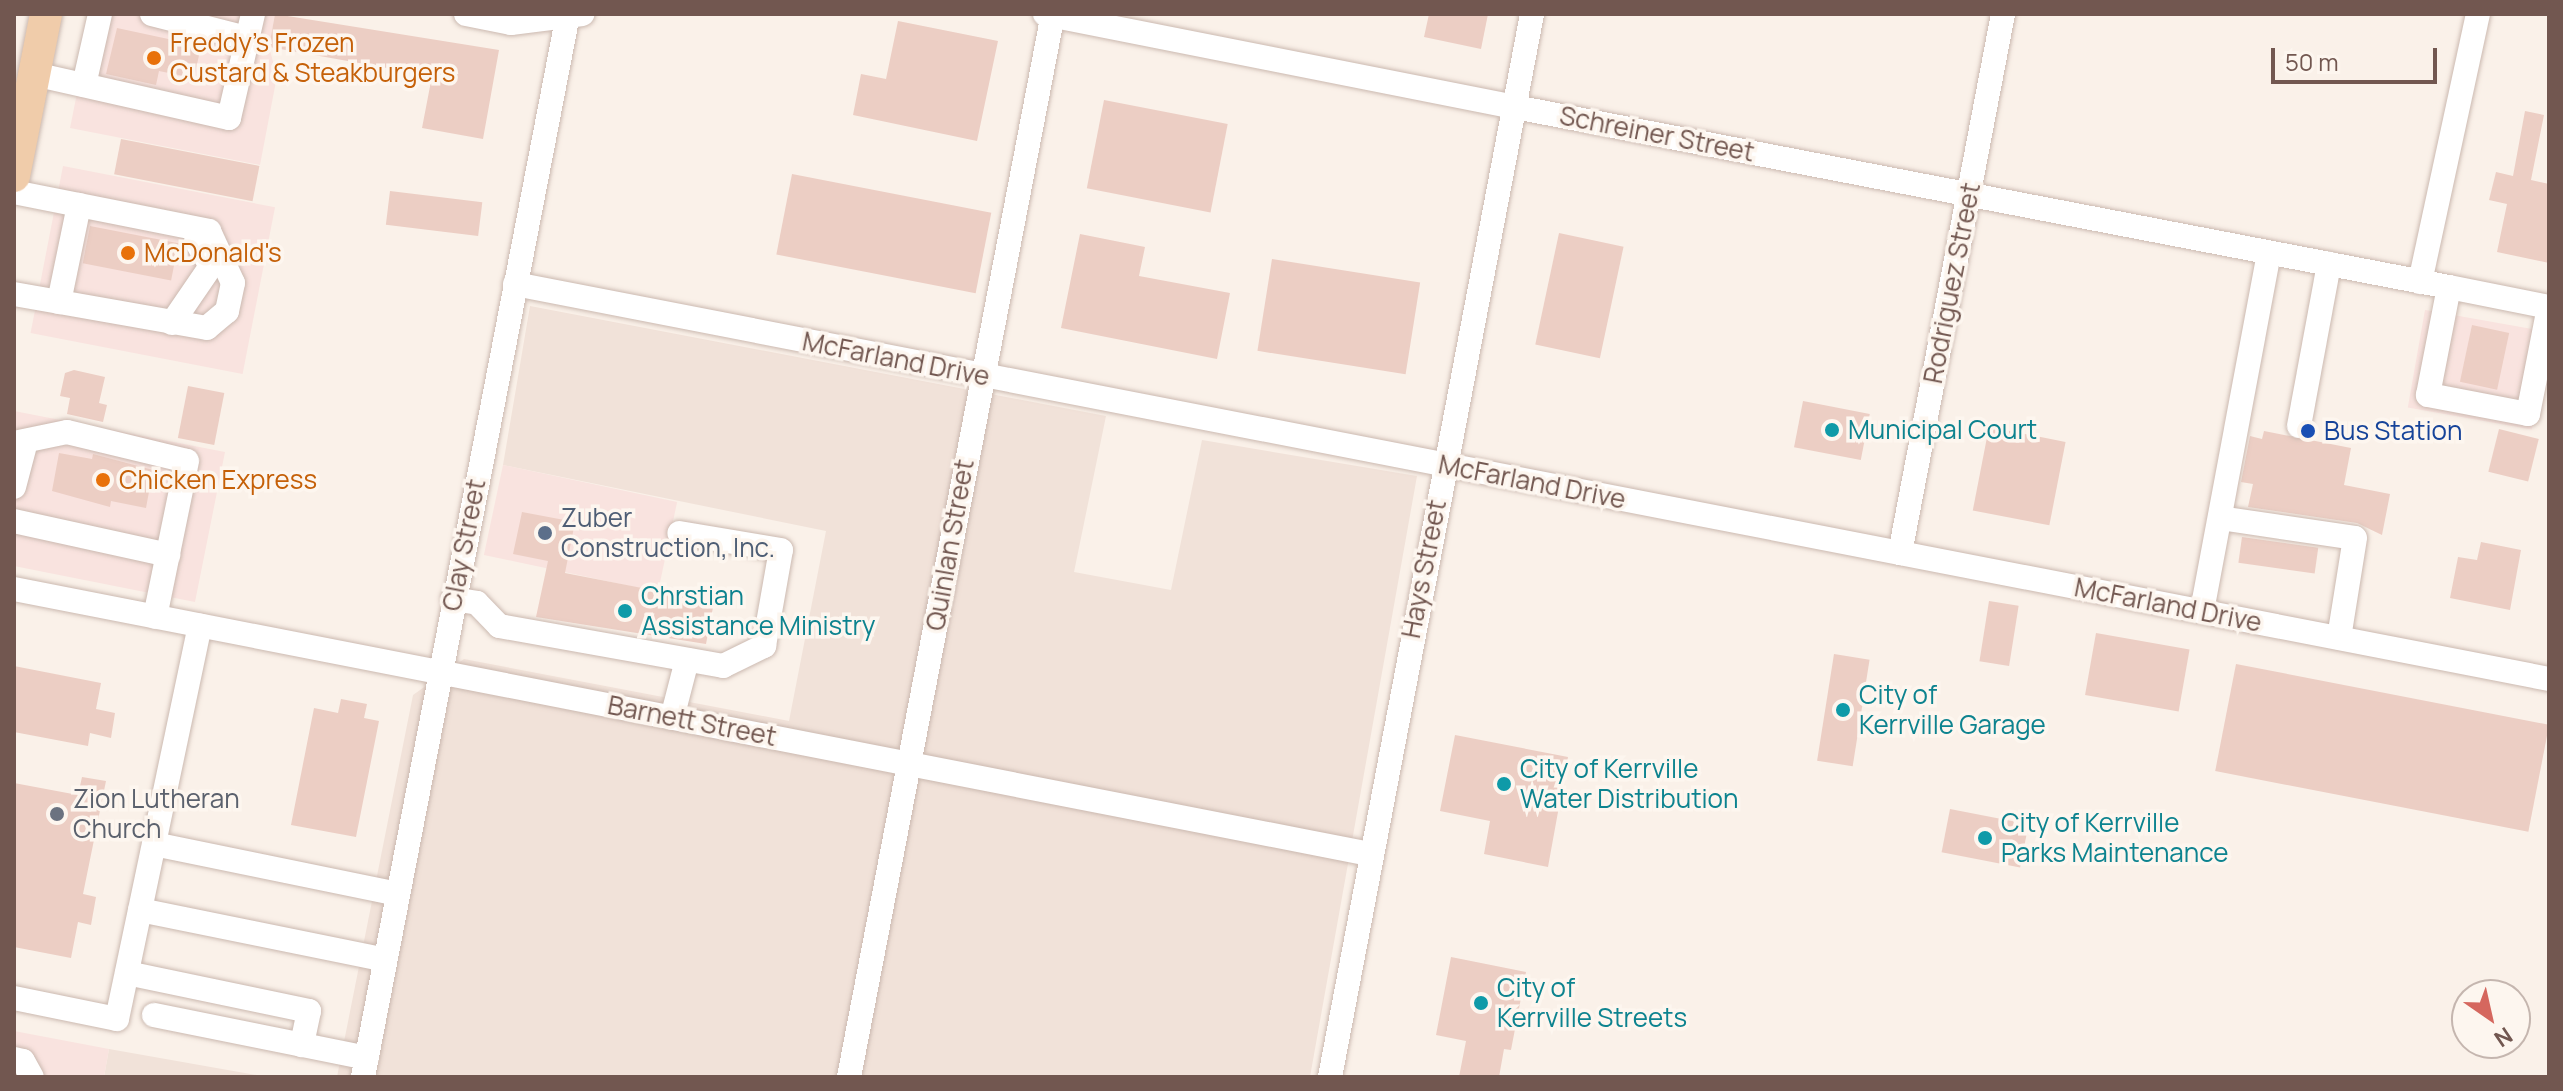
<!DOCTYPE html>
<style>
body{margin:0}
#map{position:relative;width:2563px;height:1091px;overflow:hidden;background:#faf1e9;font-family:Manrope,sans-serif}
div>[style]{position:absolute}
.residential>*{inset:0;background:#f1e2d9}
.commercial>*{inset:0;background:#f9e3df;transform-origin:0 0}
.building>*{inset:0;background:#eccec4;transform-origin:0 0}
.roads{filter:drop-shadow(0 0 2px #cbb9b0) drop-shadow(0 0 2px #cbb9b0)}
.minor>*{height:24px;margin:-12px;padding:0 12px;transform-origin:12px;border-radius:12px;background:#fff}
.major>*{height:32px;margin:-16px;padding:0 16px;transform-origin:16px;border-radius:16px;background:#f0ccaa}
.dots>*{width:22px;height:22px;translate:-50% -50%;box-sizing:border-box;border:4px solid #fdf6ef;border-radius:50%}
span{translate:-50% -50%;white-space:nowrap;text-align:center;line-height:1.15;-webkit-text-stroke:7px #fdf6ef;paint-order:stroke}
.food-label{font-size:26px;color:#c56008}
.left{translate:0 -50%;text-align:left}
.street-label{font-size:26px;color:#725750}
.culture-label{font-size:26px;color:#0d838f}
.transit-label{font-size:26px;color:#164399}
.service-label{font-size:26px;color:#4e5e75}
.worship-label{font-size:26px;color:#5b616d}
.frame{position:absolute;inset:0;border:16px solid #725750;pointer-events:none}
.north{position:absolute;left:2451px;top:979px;width:80px;height:80px;box-sizing:border-box;background:#fdf6ef;border:2px solid #c5b6af;border-radius:50%;rotate:146deg;font-size:22px;font-weight:700;line-height:32px;text-align:center;color:#725750}
.north::after{content:'';display:block;margin:auto;width:28px;height:36px;background:#d5675e;clip-path:polygon(50% 0,100% 100%,50% 72%,0 100%)}
.scale{position:absolute;left:2271px;top:48px;width:166px;height:36px;box-sizing:border-box;border:4px solid #725750;border-top:0;padding-left:10px;font-size:24px;line-height:28px;white-space:nowrap;color:#725750;-webkit-text-stroke:6px #fdf6ef;paint-order:stroke}
</style>
<div id="map">
<div class="residential">
<div style="clip-path:polygon(530px 306px,1106px 416px,1074px 572px,1171px 590px,1202px 440px,1417px 476px,1310px 1077px,337px 1077px,413px 695px,464px 659px,789px 721px,826px 531px,503px 465px)"></div>
<div style="clip-path:polygon(109px 1049px,268px 1077px,104px 1077px)"></div>
</div>
<div class="commercial">
<div style="clip-path:polygon(93px 14px,275px 14px,269px 47px,277px 76px,260px 165px,70px 128px)"></div>
<div style="left:63px;top:166px;width:216px;height:170px;rotate:11deg"></div>
<div style="left:2425px;top:310px;width:126px;height:99px;rotate:10deg"></div>
<div style="clip-path:polygon(14px 411px,225px 452px,195px 602px,14px 566px)"></div>
<div style="left:503px;top:465px;width:178px;height:92px;rotate:12deg"></div>
<div style="clip-path:polygon(14px 1031px,109px 1049px,104px 1077px,14px 1077px)"></div>
</div>
<div class="building">
<div style="clip-path:polygon(275px 14px,499px 50px,483px 139px,422px 128px,432px 76px,269px 47px)"></div>
<div style="clip-path:polygon(1429px 14px,1488px 14px,1481px 49px,1424px 37px)"></div>
<div style="clip-path:polygon(898px 21px,998px 41px,977px 141px,853px 115px,861px 74px,886px 79px)"></div>
<div style="clip-path:polygon(117px 28px,201px 46px,194px 78px,159px 71px,156px 85px,106px 74px)"></div>
<div style="left:1104px;top:100px;width:126px;height:90px;rotate:11deg"></div>
<div style="clip-path:polygon(2525px 111px,2544px 115px,2531px 180px,2549px 184px,2549px 263px,2497px 252px,2507px 204px,2489px 200px,2496px 172px,2513px 176px)"></div>
<div style="left:121px;top:139px;width:141px;height:36px;rotate:11deg"></div>
<div style="left:792px;top:174px;width:203px;height:82px;rotate:11deg"></div>
<div style="left:390px;top:191px;width:93px;height:34px;rotate:7deg"></div>
<div style="left:90px;top:226px;width:90px;height:38px;rotate:11deg"></div>
<div style="left:1559px;top:233px;width:66px;height:114px;rotate:12deg"></div>
<div style="clip-path:polygon(1080px 234px,1145px 247px,1139px 276px,1230px 293px,1217px 359px,1061px 328px)"></div>
<div style="left:1272px;top:259px;width:150px;height:93px;rotate:9deg"></div>
<div style="left:2472px;top:325px;width:38px;height:58px;rotate:12deg"></div>
<div style="clip-path:polygon(74px 370px,105px 377px,99px 403px,107px 405px,103px 422px,67px 414px,70px 398px,60px 396px,65px 373px)"></div>
<div style="left:188px;top:386px;width:37px;height:53px;rotate:11deg"></div>
<div style="left:1803px;top:401px;width:68px;height:47px;rotate:11deg"></div>
<div style="left:1989px;top:427px;width:78px;height:85px;rotate:11deg"></div>
<div style="left:2499px;top:429px;width:41px;height:44px;rotate:14deg"></div>
<div style="clip-path:polygon(2264px 431px,2351px 448px,2344px 485px,2390px 494px,2382px 535px,2357px 523px,2248px 507px,2253px 484px,2241px 482px,2250px 436px,2262px 439px)"></div>
<div style="clip-path:polygon(59px 453px,92px 459px,93px 454px,153px 470px,146px 508px,111px 501px,110px 507px,52px 491px)"></div>
<div style="clip-path:polygon(522px 512px,575px 522px,565px 573px,714px 602px,706px 644px,536px 617px,548px 561px,513px 554px)"></div>
<div style="left:2242px;top:537px;width:77px;height:26px;rotate:8deg"></div>
<div style="clip-path:polygon(2481px 542px,2521px 550px,2510px 610px,2450px 598px,2458px 557px,2477px 560px)"></div>
<div style="left:1989px;top:601px;width:30px;height:61px;rotate:9deg"></div>
<div style="left:2096px;top:633px;width:95px;height:63px;rotate:10deg"></div>
<div style="left:1834px;top:654px;width:36px;height:108px;rotate:9deg"></div>
<div style="left:2236px;top:664px;width:319px;height:109px;rotate:11deg"></div>
<div style="clip-path:polygon(14px 666px,101px 683px,96px 709px,115px 713px,111px 738px,90px 733px,88px 746px,14px 732px)"></div>
<div style="clip-path:polygon(341px 699px,367px 704px,364px 718px,379px 721px,356px 837px,291px 825px,314px 708px,338px 713px)"></div>
<div style="clip-path:polygon(1455px 735px,1568px 757px,1548px 867px,1484px 854px,1490px 821px,1440px 811px)"></div>
<div style="clip-path:polygon(82px 777px,106px 781px,83px 894px,96px 897px,91px 925px,78px 922px,71px 958px,14px 947px,14px 783px,78px 795px)"></div>
<div style="left:1950px;top:809px;width:80px;height:44px;rotate:11deg"></div>
<div style="clip-path:polygon(1451px 957px,1526px 972px,1511px 1050px,1504px 1049px,1499px 1077px,1459px 1077px,1466px 1041px,1436px 1035px)"></div>
</div>
<div class="roads">
<div class="minor">
<div style="left:152px;top:14px;width:98px;rotate:14.2deg"></div>
<div style="left:466px;top:14px;width:46px;rotate:11.3deg"></div>
<div style="left:511px;top:23px;width:72px;rotate:-7.2deg"></div>
<div style="left:1045px;top:14px;width:479px;rotate:11.2deg"></div>
<div style="left:1515px;top:107px;width:951px;rotate:10.91deg"></div>
<div style="left:2449px;top:287px;width:102px;rotate:11.3deg"></div>
<div style="left:2549px;top:307px;width:109px;rotate:101.1deg"></div>
<div style="left:2528px;top:414px;width:102px;rotate:-169.2deg"></div>
<div style="left:2428px;top:395px;width:110px;rotate:-79deg"></div>
<div style="left:34px;top:74px;width:200px;rotate:12.7deg"></div>
<div style="left:229px;top:118px;width:107px;rotate:-77deg"></div>
<div style="left:84px;top:85px;width:73px;rotate:-77.3deg"></div>
<div style="left:14px;top:192px;width:199px;rotate:11.3deg"></div>
<div style="left:209px;top:231px;width:57px;rotate:65.2deg"></div>
<div style="left:233px;top:283px;width:29px;rotate:102deg"></div>
<div style="left:227px;top:311px;width:26px;rotate:140deg"></div>
<div style="left:207px;top:328px;width:196px;rotate:-170deg"></div>
<div style="left:2420px;top:282px;width:274px;rotate:-77.8deg"></div>
<div style="left:515px;top:284px;width:2072px;rotate:10.99deg"></div>
<div style="left:59px;top:302px;width:99px;rotate:-78.3deg"></div>
<div style="left:172px;top:323px;width:69px;rotate:-55.6deg"></div>
<div style="left:211px;top:266px;width:29px;rotate:-121deg"></div>
<div style="left:2299px;top:426px;width:165px;rotate:-79.5deg"></div>
<div style="left:14px;top:443px;width:54px;rotate:-11.7deg"></div>
<div style="left:67px;top:432px;width:123px;rotate:13.6deg"></div>
<div style="left:187px;top:461px;width:159px;rotate:101.6deg"></div>
<div style="left:14px;top:487px;width:43px;rotate:-75.3deg"></div>
<div style="left:2220px;top:518px;width:136px;rotate:8.4deg"></div>
<div style="left:2355px;top:538px;width:101px;rotate:99.1deg"></div>
<div style="left:14px;top:521px;width:158px;rotate:12.4deg"></div>
<div style="left:1900px;top:553px;width:549px;rotate:-79.18deg"></div>
<div style="left:14px;top:589px;width:1382px;rotate:11.06deg"></div>
<div style="left:453px;top:599px;width:24px;rotate:9deg"></div>
<div style="left:477px;top:603px;width:32px;rotate:46deg"></div>
<div style="left:499px;top:626px;width:228px;rotate:10.1deg"></div>
<div style="left:723px;top:666px;width:46px;rotate:-26deg"></div>
<div style="left:764px;top:646px;width:97px;rotate:-80deg"></div>
<div style="left:781px;top:550px;width:103px;rotate:-170.5deg"></div>
<div style="left:2202px;top:611px;width:364px;rotate:-79.4deg"></div>
<div style="left:672px;top:718px;width:60px;rotate:-75.5deg"></div>
<div style="left:154px;top:844px;width:249px;rotate:11.6deg"></div>
<div style="left:140px;top:910px;width:250px;rotate:11.5deg"></div>
<div style="left:127px;top:973px;width:186px;rotate:11.8deg"></div>
<div style="left:309px;top:1011px;width:35px;rotate:102deg"></div>
<div style="left:14px;top:998px;width:105px;rotate:11.5deg"></div>
<div style="left:117px;top:1019px;width:402px;rotate:-78.1deg"></div>
<div style="left:154px;top:1015px;width:217px;rotate:11.4deg"></div>
<div style="left:14px;top:1059px;width:9px;rotate:13deg"></div>
<div style="left:23px;top:1061px;width:18px;rotate:61deg"></div>
<div style="left:363px;top:1077px;width:1083px;rotate:-79.08deg"></div>
<div style="left:849px;top:1077px;width:1082px;rotate:-79.14deg"></div>
<div style="left:1330px;top:1077px;width:1082px;rotate:-79.24deg"></div>
</div>
<div class="major">
<div style="left:14px;top:176px;width:165px;rotate:-78.8deg"></div>
</div>
</div>
<div class="dots">
<div style="left:154px;top:58px;background:#e8710a"></div>
<div style="left:128px;top:253px;background:#e8710a"></div>
<div style="left:1832px;top:430px;background:#0f9aa8"></div>
<div style="left:2308px;top:431px;background:#1a4fb4"></div>
<div style="left:103px;top:480px;background:#e8710a"></div>
<div style="left:545px;top:533px;background:#5c6f8a"></div>
<div style="left:625px;top:611px;background:#0f9aa8"></div>
<div style="left:1843px;top:710px;background:#0f9aa8"></div>
<div style="left:1504px;top:784px;background:#0f9aa8"></div>
<div style="left:57px;top:814px;background:#6b7280"></div>
<div style="left:1985px;top:838px;background:#0f9aa8"></div>
<div style="left:1481px;top:1003px;background:#0f9aa8"></div>
</div>
<div class="food-label">
<span class="left" style="left:170px;top:58px">Freddy's Frozen<br>Custard &amp; Steakburgers</span>
<span class="left" style="left:144px;top:253px">McDonald's</span>
<span class="left" style="left:119px;top:480px">Chicken Express</span>
</div>
<div class="street-label">
<span style="left:1657px;top:134px;rotate:11deg">Schreiner Street</span>
<span style="left:1952px;top:283px;rotate:-79deg">Rodriguez Street</span>
<span style="left:896px;top:359px;rotate:11deg">McFarland Drive</span>
<span style="left:1532px;top:482px;rotate:11deg">McFarland Drive</span>
<span style="left:464px;top:545px;rotate:-79deg">Clay Street</span>
<span style="left:950px;top:545px;rotate:-80deg">Quinlan Street</span>
<span style="left:1424px;top:569px;rotate:-79deg">Hays Street</span>
<span style="left:2168px;top:605px;rotate:11deg">McFarland Drive</span>
<span style="left:692px;top:721px;rotate:11deg">Barnett Street</span>
</div>
<div class="culture-label">
<span class="left" style="left:1848px;top:430px">Municipal Court</span>
<span class="left" style="left:641px;top:611px">Chrstian<br>Assistance Ministry</span>
<span class="left" style="left:1859px;top:710px">City of<br>Kerrville Garage</span>
<span class="left" style="left:1520px;top:784px">City of Kerrville<br>Water Distribution</span>
<span class="left" style="left:2001px;top:838px">City of Kerrville<br>Parks Maintenance</span>
<span class="left" style="left:1497px;top:1003px">City of<br>Kerrville Streets</span>
</div>
<div class="transit-label">
<span class="left" style="left:2324px;top:431px">Bus Station</span>
</div>
<div class="service-label">
<span class="left" style="left:561px;top:533px">Zuber<br>Construction, Inc.</span>
</div>
<div class="worship-label">
<span class="left" style="left:73px;top:814px">Zion Lutheran<br>Church</span>
</div>
<div class="frame"></div>
<div class="north">N</div>
<div class="scale">50 m</div>
</div>
